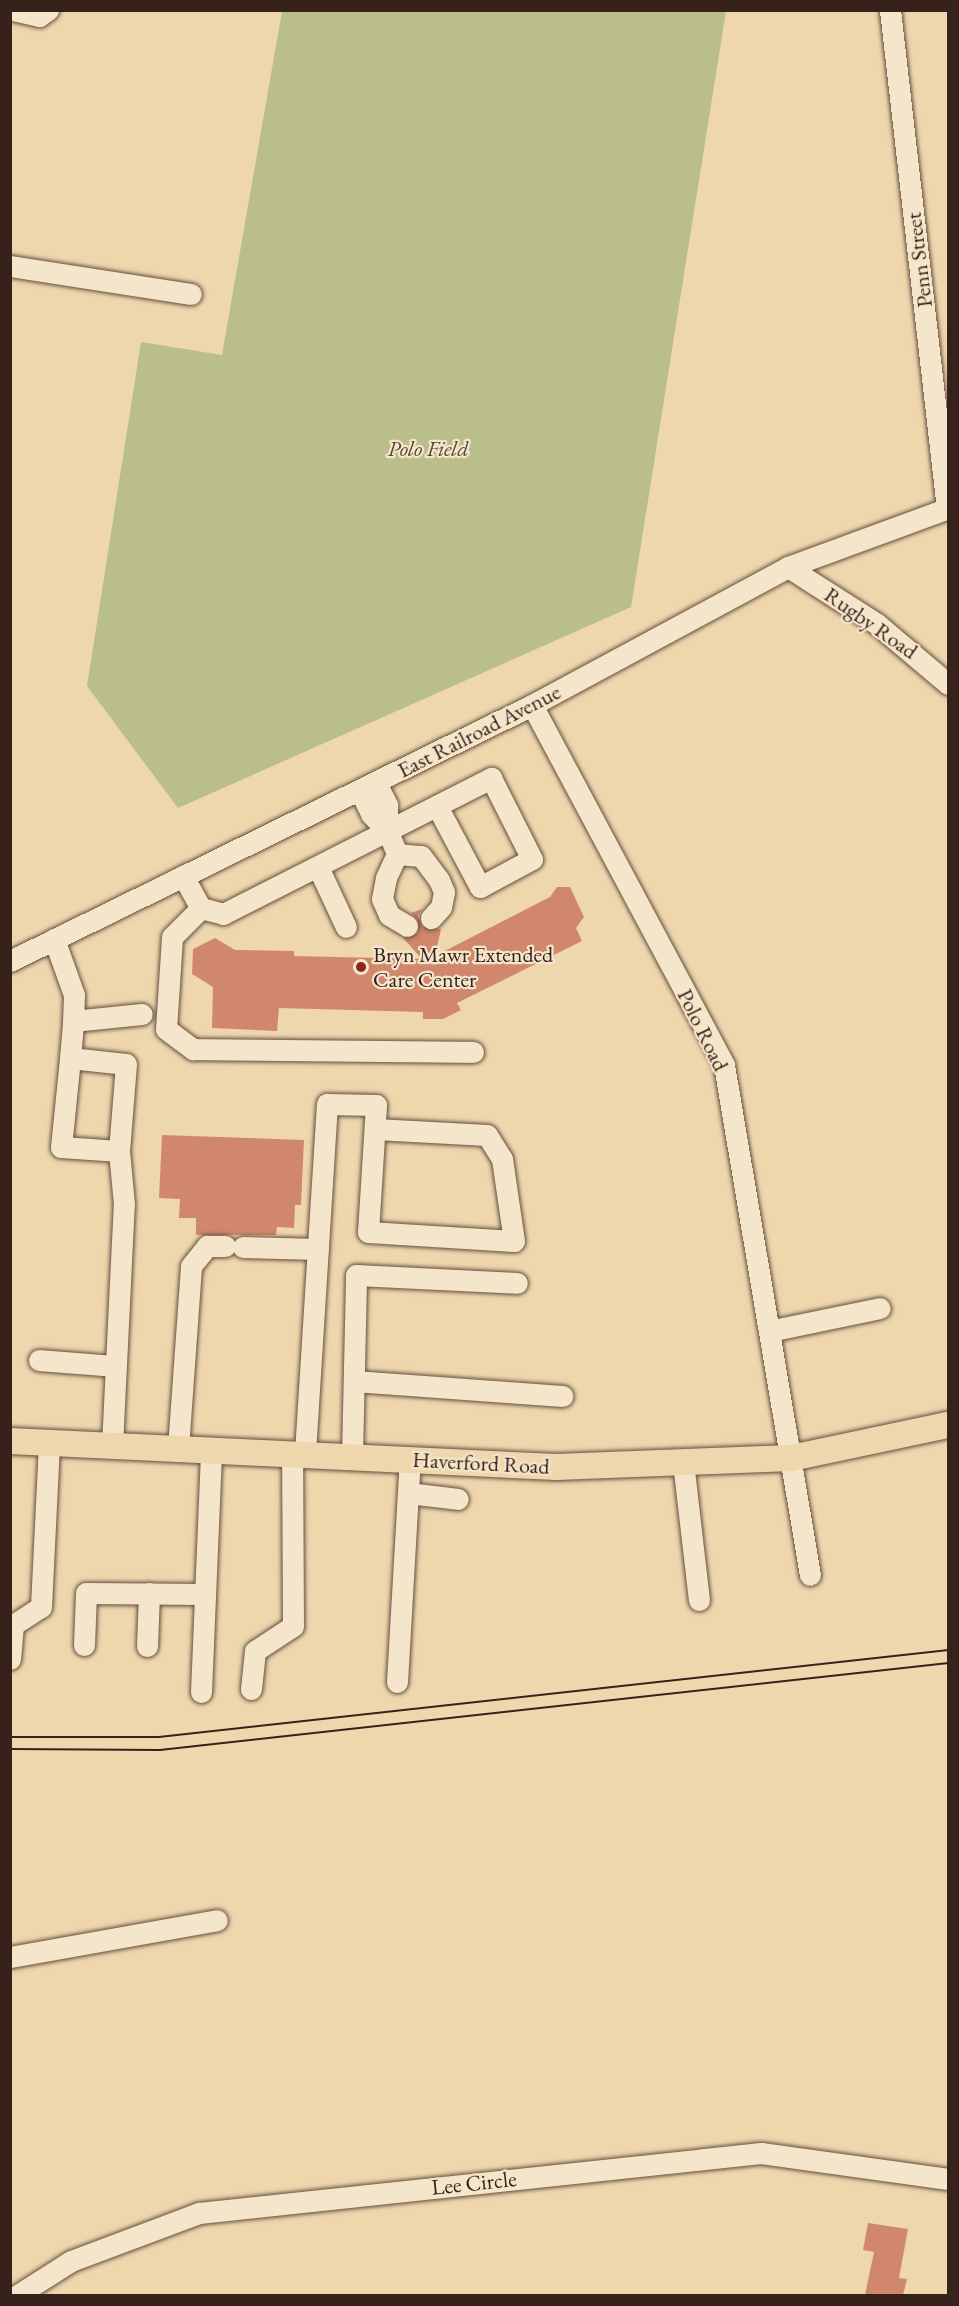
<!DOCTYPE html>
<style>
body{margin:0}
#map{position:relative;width:959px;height:2306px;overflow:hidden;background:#efd7ad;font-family:"EB Garamond",serif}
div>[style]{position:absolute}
.green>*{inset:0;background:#b9be8a}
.building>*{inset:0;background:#d1876b}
.roads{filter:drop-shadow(0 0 2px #644f40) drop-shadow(0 0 2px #644f40)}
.minor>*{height:21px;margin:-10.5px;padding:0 10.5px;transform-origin:10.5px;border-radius:10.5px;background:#f5e5ca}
.major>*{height:26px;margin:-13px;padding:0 13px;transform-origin:13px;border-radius:13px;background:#efd7ad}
.tram>*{height:1.5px;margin:-0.75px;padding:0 0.75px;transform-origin:0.75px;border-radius:0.75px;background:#36221b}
.dots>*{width:16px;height:16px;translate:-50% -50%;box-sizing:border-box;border:3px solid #f5e5ca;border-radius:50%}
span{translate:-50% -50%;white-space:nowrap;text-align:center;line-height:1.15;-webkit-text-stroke:4.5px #f5e5ca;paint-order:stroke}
.street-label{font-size:22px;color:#36221b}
.park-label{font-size:22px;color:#574937;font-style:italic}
.poi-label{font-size:22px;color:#36221b}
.left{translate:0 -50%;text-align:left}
.frame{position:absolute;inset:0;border:12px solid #36221b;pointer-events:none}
</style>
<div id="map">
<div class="green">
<div style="clip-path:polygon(282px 11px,726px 11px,631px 607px,178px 808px,87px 686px,141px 342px,222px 355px)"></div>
</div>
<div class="building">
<div style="clip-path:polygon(557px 887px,570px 887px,584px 917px,576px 928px,582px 941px,457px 1003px,461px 1010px,443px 1019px,423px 1019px,423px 1012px,279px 1008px,277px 1031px,212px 1028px,213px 987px,192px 974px,193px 949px,215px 938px,235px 950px,294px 951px,294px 956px,422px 959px,403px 938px,418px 933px,418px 920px,411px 913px,422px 909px,418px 916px,422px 927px,441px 929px,435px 956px,550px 897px)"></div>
<div style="clip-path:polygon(162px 1135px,304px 1140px,301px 1205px,295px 1205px,294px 1228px,277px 1227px,276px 1235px,196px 1235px,196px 1218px,179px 1218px,180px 1199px,159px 1198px)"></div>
<div style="clip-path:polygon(868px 2223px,908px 2229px,899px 2278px,907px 2279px,903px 2295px,865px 2295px,874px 2252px,863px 2250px)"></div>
</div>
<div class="roads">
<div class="minor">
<div style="left:13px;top:10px;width:27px;rotate:13deg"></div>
<div style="left:39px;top:16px;width:11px;rotate:-34deg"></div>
<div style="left:890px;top:10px;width:502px;rotate:83.48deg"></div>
<div style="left:10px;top:266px;width:183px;rotate:8.8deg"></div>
<div style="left:788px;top:567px;width:106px;rotate:32.6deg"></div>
<div style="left:877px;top:624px;width:93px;rotate:40.2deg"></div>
<div style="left:532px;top:705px;width:408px;rotate:61.9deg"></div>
<div style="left:724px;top:1065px;width:517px;rotate:80.43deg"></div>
<div style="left:376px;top:783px;width:25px;rotate:63deg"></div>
<div style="left:387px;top:805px;width:25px;rotate:90deg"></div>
<div style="left:360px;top:791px;width:25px;rotate:64deg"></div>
<div style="left:371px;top:814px;width:23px;rotate:45deg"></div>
<div style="left:387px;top:830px;width:26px;rotate:67deg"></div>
<div style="left:397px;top:854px;width:26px;rotate:115deg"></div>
<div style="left:386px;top:878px;width:21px;rotate:101deg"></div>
<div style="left:382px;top:899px;width:17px;rotate:66deg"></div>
<div style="left:389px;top:915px;width:21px;rotate:31deg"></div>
<div style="left:397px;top:854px;width:24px;rotate:5deg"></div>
<div style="left:421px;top:856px;width:30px;rotate:53deg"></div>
<div style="left:439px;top:880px;width:13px;rotate:67deg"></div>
<div style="left:444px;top:892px;width:15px;rotate:101deg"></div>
<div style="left:441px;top:907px;width:15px;rotate:132deg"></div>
<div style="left:318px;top:867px;width:66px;rotate:65deg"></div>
<div style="left:183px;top:876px;width:37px;rotate:61deg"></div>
<div style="left:201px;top:908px;width:23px;rotate:15deg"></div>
<div style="left:223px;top:914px;width:301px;rotate:-26.9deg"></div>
<div style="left:491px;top:778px;width:91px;rotate:63.2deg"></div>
<div style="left:532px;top:859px;width:59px;rotate:151.7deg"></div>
<div style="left:480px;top:887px;width:92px;rotate:-118deg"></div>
<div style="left:201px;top:908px;width:41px;rotate:135deg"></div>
<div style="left:172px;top:937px;width:92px;rotate:93.7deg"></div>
<div style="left:166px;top:1029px;width:34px;rotate:37deg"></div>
<div style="left:193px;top:1049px;width:280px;rotate:0.6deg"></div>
<div style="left:54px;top:939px;width:59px;rotate:70.3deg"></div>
<div style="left:74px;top:995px;width:26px;rotate:92deg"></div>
<div style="left:73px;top:1021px;width:69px;rotate:-5.8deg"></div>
<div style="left:10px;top:961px;width:581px;rotate:-26.12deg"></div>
<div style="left:532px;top:705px;width:291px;rotate:-28.3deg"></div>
<div style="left:788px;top:567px;width:171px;rotate:-20.2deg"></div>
<div style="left:70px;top:1058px;width:56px;rotate:6.1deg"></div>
<div style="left:126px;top:1064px;width:87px;rotate:94.6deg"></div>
<div style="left:119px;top:1151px;width:58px;rotate:-176.1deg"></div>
<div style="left:61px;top:1147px;width:89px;rotate:-84.2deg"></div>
<div style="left:70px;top:1058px;width:37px;rotate:-85deg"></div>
<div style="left:243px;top:1247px;width:75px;rotate:1.5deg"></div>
<div style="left:769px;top:1331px;width:113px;rotate:-11.7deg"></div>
<div style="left:39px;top:1360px;width:77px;rotate:4.5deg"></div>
<div style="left:354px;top:1381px;width:209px;rotate:4.1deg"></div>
<div style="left:112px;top:1446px;width:242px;rotate:-87.2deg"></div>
<div style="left:124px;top:1204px;width:53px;rotate:-95.4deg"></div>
<div style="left:178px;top:1448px;width:182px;rotate:-85.9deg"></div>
<div style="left:191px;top:1266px;width:26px;rotate:-51deg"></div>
<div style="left:207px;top:1246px;width:18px"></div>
<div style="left:305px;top:1453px;width:350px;rotate:-86.4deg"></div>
<div style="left:327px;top:1104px;width:49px;rotate:1.2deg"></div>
<div style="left:376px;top:1105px;width:127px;rotate:93.6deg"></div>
<div style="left:368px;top:1232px;width:146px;rotate:3.5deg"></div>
<div style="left:514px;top:1241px;width:83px;rotate:-98.3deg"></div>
<div style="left:502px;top:1159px;width:28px;rotate:-122deg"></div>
<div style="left:487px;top:1135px;width:112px;rotate:-176.9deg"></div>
<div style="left:352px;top:1456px;width:181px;rotate:-88.7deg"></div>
<div style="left:356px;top:1275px;width:161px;rotate:2.8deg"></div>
<div style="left:683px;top:1462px;width:139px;rotate:83.4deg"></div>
<div style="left:408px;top:1493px;width:50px;rotate:6.8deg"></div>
<div style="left:84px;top:1645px;width:52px;rotate:-87.8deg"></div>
<div style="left:86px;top:1593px;width:119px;rotate:0.5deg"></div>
<div style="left:147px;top:1646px;width:53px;rotate:-87.8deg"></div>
<div style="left:10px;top:1659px;width:34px;rotate:-85deg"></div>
<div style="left:13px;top:1625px;width:33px;rotate:-33deg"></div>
<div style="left:41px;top:1607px;width:164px;rotate:-87.2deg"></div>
<div style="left:397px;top:1682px;width:223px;rotate:-86.7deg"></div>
<div style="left:251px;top:1689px;width:38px;rotate:-84deg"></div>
<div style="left:255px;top:1651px;width:45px;rotate:-33.3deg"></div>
<div style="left:293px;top:1626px;width:173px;rotate:-90.3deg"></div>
<div style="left:201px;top:1692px;width:242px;rotate:-87.6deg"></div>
<div style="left:10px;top:1957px;width:210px;rotate:-10.1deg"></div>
<div style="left:16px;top:2296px;width:65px;rotate:-32.5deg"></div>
<div style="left:71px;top:2261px;width:137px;rotate:-20.6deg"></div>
<div style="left:199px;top:2213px;width:565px;rotate:-6.09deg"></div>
<div style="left:761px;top:2153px;width:189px;rotate:7.9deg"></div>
</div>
<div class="major">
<div style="left:10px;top:1441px;width:547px;rotate:2.73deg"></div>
<div style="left:556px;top:1467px;width:235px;rotate:-2.2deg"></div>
<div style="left:791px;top:1458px;width:160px;rotate:-11.9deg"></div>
</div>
</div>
<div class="tram">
<div style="left:10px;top:1737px;width:149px"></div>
<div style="left:159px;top:1737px;width:794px;rotate:-6.29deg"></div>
<div style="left:10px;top:1749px;width:150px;rotate:0.4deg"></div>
<div style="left:160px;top:1750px;width:793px;rotate:-6.3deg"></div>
</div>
<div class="dots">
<div style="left:361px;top:967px;background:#8f2418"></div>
</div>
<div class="street-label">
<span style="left:919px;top:260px;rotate:-97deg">Penn Street</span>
<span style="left:871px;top:623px;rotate:35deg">Rugby Road</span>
<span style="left:479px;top:731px;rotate:-27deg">East Railroad Avenue</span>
<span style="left:703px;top:1030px;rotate:64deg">Polo Road</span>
<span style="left:481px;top:1463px;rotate:3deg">Haverford Road</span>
<span style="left:474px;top:2183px;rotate:-6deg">Lee Circle</span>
</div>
<div class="park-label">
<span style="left:428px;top:449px">Polo Field</span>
</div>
<div class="poi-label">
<span class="left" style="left:373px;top:967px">Bryn Mawr Extended<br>Care Center</span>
</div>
<div class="frame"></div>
</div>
